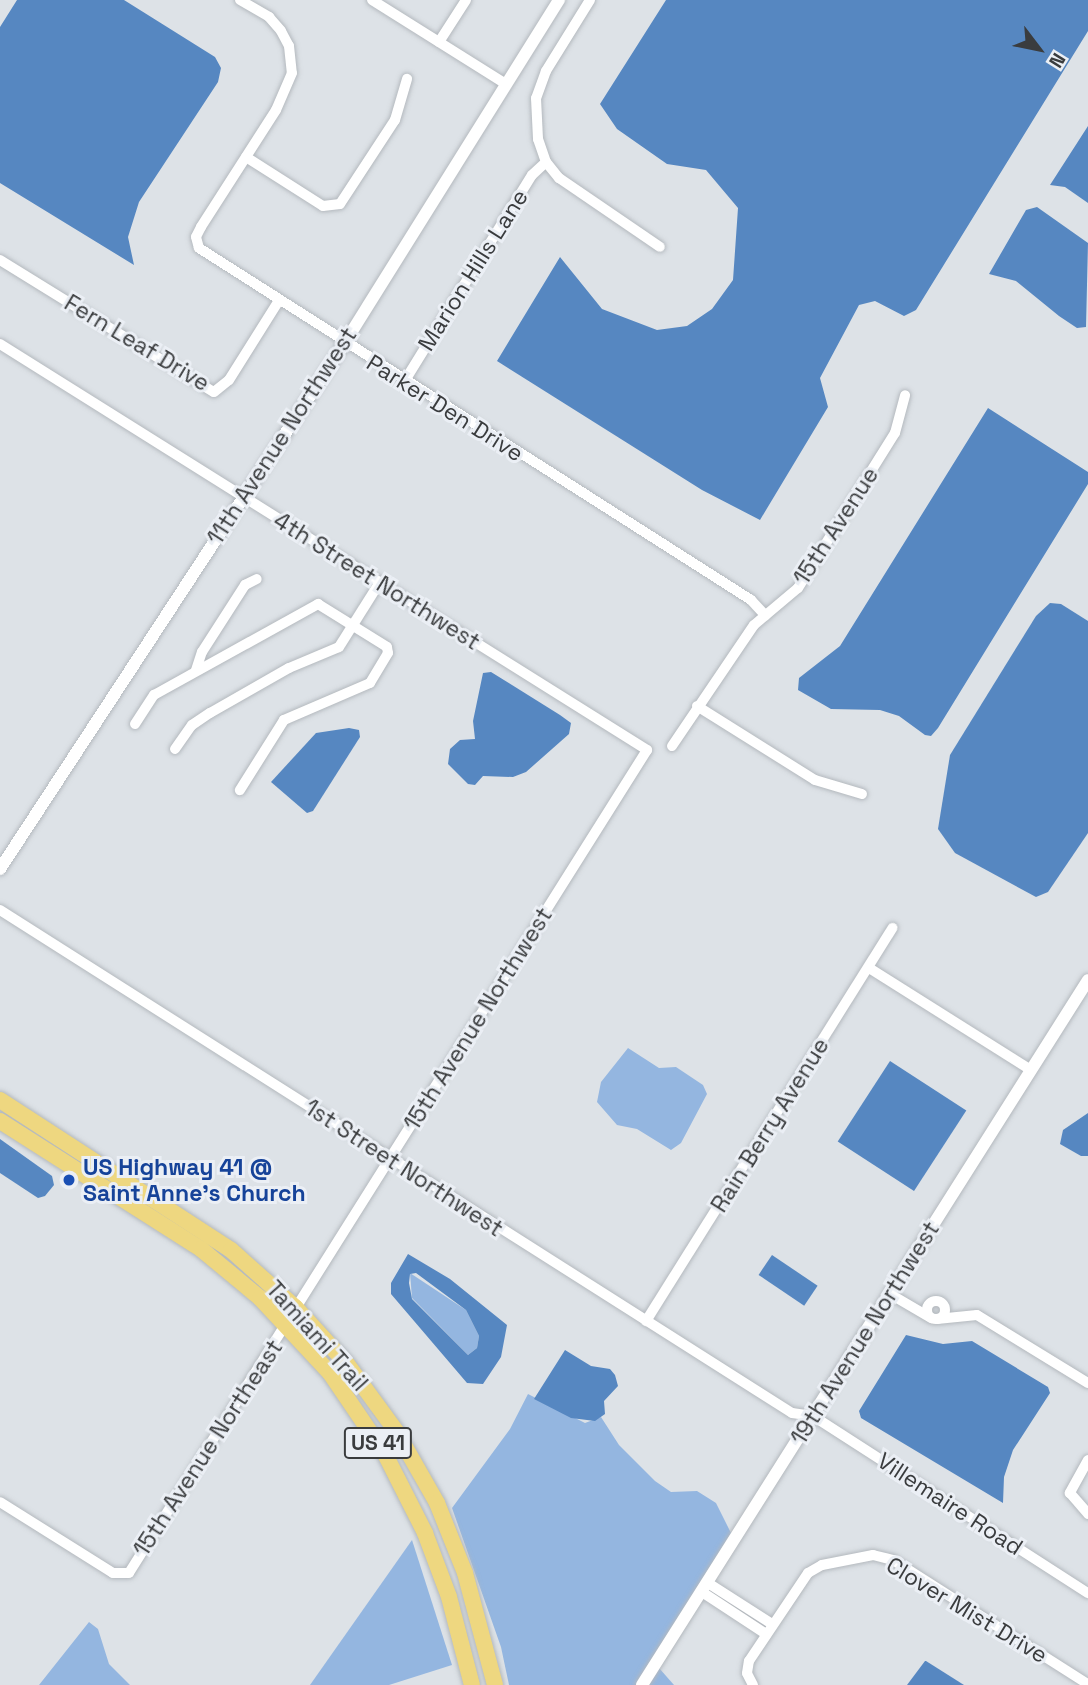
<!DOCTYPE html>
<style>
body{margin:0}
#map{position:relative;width:1088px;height:1685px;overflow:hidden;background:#dde2e7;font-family:"Space Grotesk",sans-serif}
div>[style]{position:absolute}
.green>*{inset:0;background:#94b6e0}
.water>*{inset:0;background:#5687c1;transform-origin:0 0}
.roads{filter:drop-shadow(0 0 2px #b4b9be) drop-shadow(0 0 2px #b4b9be)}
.minor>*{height:10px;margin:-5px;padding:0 5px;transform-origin:5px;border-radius:5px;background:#fff}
.minor>.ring{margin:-5px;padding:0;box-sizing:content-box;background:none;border:10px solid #fff;border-radius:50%}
.tertiary>*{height:12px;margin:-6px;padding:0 6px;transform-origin:6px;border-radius:6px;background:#fff}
.primary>*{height:16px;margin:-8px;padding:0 8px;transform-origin:8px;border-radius:8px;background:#eed780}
.dots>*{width:19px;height:19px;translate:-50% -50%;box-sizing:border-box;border:4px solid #ebeff5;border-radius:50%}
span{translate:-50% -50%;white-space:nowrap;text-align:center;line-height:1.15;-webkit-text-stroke:6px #ebeff5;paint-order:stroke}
.shield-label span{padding:2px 5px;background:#ebeff5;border:2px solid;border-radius:5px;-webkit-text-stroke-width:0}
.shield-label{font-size:21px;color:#3a3c3e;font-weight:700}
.street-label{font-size:23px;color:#3a3c3e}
.transit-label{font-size:23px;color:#164399;font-weight:700}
.left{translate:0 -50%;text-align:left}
.north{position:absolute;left:1004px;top:14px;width:70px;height:70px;-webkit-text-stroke:5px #ebeff5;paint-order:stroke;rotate:122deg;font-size:19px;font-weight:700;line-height:28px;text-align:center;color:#3a3c3e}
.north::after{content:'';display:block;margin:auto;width:24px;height:32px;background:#3a3c3e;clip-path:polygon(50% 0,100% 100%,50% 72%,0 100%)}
</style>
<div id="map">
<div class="green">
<div style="clip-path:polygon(628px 1048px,659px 1068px,676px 1067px,703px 1085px,707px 1094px,681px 1143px,671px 1150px,637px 1129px,617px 1125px,597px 1102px,601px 1082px)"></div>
<div style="clip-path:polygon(410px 1273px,466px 1310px,479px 1336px,477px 1348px,468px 1355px,412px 1298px)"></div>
<div style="clip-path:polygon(528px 1394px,585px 1423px,601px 1417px,619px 1445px,655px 1481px,671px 1492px,697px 1491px,716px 1503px,731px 1533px,637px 1685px,509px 1685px,501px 1647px,452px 1508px,510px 1429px)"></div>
<div style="clip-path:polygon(412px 1540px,452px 1665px,389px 1685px,310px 1685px)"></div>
<div style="clip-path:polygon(89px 1622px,98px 1629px,109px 1664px,130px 1685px,39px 1685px)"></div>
<div style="clip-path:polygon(659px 1668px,674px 1685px,648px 1685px)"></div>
</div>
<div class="water">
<div style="clip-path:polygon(17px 0,124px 0,215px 57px,221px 68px,218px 82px,139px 202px,128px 237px,134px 265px,0 183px,0 27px)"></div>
<div style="clip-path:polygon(666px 0,1088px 0,1088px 31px,916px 310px,904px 316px,875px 301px,859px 305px,820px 378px,828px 407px,760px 520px,702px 490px,497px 361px,560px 257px,602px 309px,657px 330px,687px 326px,712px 309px,733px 280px,738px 208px,706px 170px,667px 164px,617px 129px,600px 104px)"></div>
<div style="clip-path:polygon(1088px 126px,1088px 203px,1065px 187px,1050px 185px)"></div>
<div style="clip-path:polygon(1037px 207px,1088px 243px,1086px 327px,1077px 328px,1059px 316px,1016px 281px,989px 274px,1026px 210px)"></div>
<div style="clip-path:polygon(988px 408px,1088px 472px,1088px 484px,938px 728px,931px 736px,925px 735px,899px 716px,880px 710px,831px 709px,798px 690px,799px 678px,840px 646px)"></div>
<div style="clip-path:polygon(1050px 603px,1061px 604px,1088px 621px,1088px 833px,1048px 892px,1036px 897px,955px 853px,938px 829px,950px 755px,1036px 616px)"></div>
<div style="clip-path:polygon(491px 672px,560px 715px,571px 723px,569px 734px,526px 772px,513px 777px,483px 776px,475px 785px,468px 784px,448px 764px,450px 749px,460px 740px,475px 739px,473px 721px,483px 673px)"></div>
<div style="clip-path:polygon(349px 728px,359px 730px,360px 737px,313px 811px,307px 813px,271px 782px,316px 733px)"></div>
<div style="left:890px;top:1061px;width:91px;height:96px;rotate:33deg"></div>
<div style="clip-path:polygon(1088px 1113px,1088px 1156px,1081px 1156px,1060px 1144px,1063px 1130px)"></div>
<div style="clip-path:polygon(0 1139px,52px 1176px,54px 1185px,45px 1196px,38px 1198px,0 1173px)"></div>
<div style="clip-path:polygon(evenodd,408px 1254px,450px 1279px,507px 1325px,501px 1357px,483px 1384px,467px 1383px,391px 1294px,391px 1283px,408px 1254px,416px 1273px,466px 1310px,479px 1336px,477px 1348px,468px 1355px,412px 1299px,409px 1283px,410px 1274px,416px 1273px)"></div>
<div style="left:772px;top:1255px;width:55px;height:24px;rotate:34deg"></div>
<div style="clip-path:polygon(906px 1335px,943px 1344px,972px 1341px,1048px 1387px,1050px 1393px,1013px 1450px,1004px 1477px,1003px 1503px,861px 1418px,859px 1411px)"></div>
<div style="clip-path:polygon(565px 1350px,591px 1366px,610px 1369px,615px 1375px,618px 1386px,604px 1401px,605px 1414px,595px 1421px,571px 1418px,534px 1399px)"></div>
<div style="clip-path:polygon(925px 1661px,926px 1661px,964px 1685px,907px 1685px)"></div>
</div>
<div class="roads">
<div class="minor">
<div style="left:240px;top:0;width:34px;rotate:30deg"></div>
<div style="left:269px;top:17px;width:18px;rotate:49deg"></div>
<div style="left:281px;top:31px;width:17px;rotate:62deg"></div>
<div style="left:289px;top:46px;width:27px;rotate:84deg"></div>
<div style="left:292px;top:73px;width:40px;rotate:113.4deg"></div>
<div style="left:276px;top:110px;width:139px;rotate:122.7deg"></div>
<div style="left:201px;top:227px;width:11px;rotate:117deg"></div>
<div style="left:196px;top:237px;width:11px;rotate:75deg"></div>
<div style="left:199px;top:248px;width:655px;rotate:32.52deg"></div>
<div style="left:751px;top:600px;width:21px;rotate:47deg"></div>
<div style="left:372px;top:0;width:158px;rotate:32.1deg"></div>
<div style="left:590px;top:0;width:84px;rotate:121.8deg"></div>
<div style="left:546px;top:71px;width:29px;rotate:110deg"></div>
<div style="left:536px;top:98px;width:41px;rotate:87.2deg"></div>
<div style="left:538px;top:139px;width:24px;rotate:71deg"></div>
<div style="left:546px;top:162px;width:21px;rotate:51deg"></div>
<div style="left:559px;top:178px;width:122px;rotate:34.3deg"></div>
<div style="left:439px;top:42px;width:50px;rotate:-57.3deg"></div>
<div style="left:246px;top:157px;width:91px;rotate:32.5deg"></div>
<div style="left:323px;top:206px;width:17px;rotate:-7deg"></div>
<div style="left:340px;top:204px;width:100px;rotate:-56.8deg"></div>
<div style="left:395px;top:120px;width:43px;rotate:-73.7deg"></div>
<div style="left:0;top:260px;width:251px;rotate:31.7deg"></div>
<div style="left:214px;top:392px;width:19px;rotate:-39deg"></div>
<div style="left:229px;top:380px;width:92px;rotate:-57.9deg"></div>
<div style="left:0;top:344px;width:764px;rotate:32.11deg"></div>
<div style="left:647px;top:750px;width:972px;rotate:122.19deg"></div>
<div style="left:129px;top:1573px;width:16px;rotate:180deg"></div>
<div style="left:113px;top:1573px;width:133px;rotate:-147.9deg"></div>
<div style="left:404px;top:382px;width:243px;rotate:-58.3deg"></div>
<div style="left:532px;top:175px;width:19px;rotate:-43deg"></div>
<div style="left:196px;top:670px;width:19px;rotate:-72deg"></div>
<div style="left:202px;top:652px;width:80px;rotate:-57.3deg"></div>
<div style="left:245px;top:585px;width:13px;rotate:-27deg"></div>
<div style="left:697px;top:706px;width:139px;rotate:32.1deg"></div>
<div style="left:815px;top:780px;width:49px;rotate:16.6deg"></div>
<div style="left:135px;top:724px;width:35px;rotate:-57deg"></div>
<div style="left:154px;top:695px;width:188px;rotate:-29deg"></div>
<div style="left:318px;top:604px;width:81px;rotate:31.9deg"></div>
<div style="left:387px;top:647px;width:6px;rotate:81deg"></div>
<div style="left:388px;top:653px;width:35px;rotate:121deg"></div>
<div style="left:370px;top:683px;width:94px;rotate:156.7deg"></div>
<div style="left:284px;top:720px;width:83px;rotate:122.2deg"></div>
<div style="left:672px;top:746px;width:146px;rotate:-55.9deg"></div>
<div style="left:754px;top:625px;width:57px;rotate:-40.1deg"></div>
<div style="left:798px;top:588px;width:183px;rotate:-58deg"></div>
<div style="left:895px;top:433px;width:39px;rotate:-75deg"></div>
<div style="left:175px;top:749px;width:29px;rotate:-55deg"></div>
<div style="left:192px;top:725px;width:22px;rotate:-34deg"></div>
<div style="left:210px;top:713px;width:91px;rotate:-29.7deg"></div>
<div style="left:289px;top:668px;width:54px;rotate:-22.8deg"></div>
<div style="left:339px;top:647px;width:77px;rotate:-57.8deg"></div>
<div style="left:0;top:910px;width:938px;rotate:32.42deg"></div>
<div style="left:792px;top:1413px;width:21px;rotate:8deg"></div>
<div style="left:813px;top:1416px;width:327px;rotate:32.8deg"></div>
<div style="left:869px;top:968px;width:191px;rotate:32.2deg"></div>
<div style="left:890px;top:1294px;width:48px;rotate:30.3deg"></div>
<div class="ring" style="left:927px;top:1301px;width:8px;height:8px"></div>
<div style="left:937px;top:1319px;width:40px;rotate:-5.7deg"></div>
<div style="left:977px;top:1315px;width:130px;rotate:31.5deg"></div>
<div style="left:646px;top:1321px;width:464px;rotate:-57.9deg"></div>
<div style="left:1088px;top:1460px;width:38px;rotate:119deg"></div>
<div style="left:1070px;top:1493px;width:28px;rotate:49deg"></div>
<div style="left:708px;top:1583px;width:76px;rotate:32.6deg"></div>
<div style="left:702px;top:1592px;width:77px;rotate:33.3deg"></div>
<div style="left:753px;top:1685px;width:13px;rotate:-117deg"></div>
<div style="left:747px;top:1673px;width:12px;rotate:-81deg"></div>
<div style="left:749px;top:1661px;width:106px;rotate:-56.2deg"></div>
<div style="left:808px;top:1573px;width:16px;rotate:-30deg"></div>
<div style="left:822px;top:1565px;width:52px;rotate:-11.1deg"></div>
<div style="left:873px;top:1555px;width:21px;rotate:14deg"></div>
<div style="left:893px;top:1560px;width:231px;rotate:32.5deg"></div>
</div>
<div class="tertiary">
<div style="left:0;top:869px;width:628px;rotate:-56.77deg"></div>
<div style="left:344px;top:344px;width:406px;rotate:-58deg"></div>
<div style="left:642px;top:1685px;width:834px;rotate:-57.68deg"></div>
</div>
<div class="primary">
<div style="left:0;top:1100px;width:275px;rotate:33deg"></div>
<div style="left:231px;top:1250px;width:86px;rotate:41.7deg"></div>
<div style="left:295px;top:1307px;width:77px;rotate:47.6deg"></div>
<div style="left:347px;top:1364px;width:83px;rotate:53.8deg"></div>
<div style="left:396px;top:1431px;width:83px;rotate:60.3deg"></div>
<div style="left:437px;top:1503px;width:75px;rotate:68.2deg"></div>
<div style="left:465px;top:1573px;width:116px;rotate:75deg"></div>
<div style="left:0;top:1121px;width:238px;rotate:32.5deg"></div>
<div style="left:201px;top:1249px;width:77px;rotate:39.7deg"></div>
<div style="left:260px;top:1298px;width:103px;rotate:47deg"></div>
<div style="left:330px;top:1373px;width:98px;rotate:55.8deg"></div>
<div style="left:385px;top:1454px;width:89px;rotate:63.1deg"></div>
<div style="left:425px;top:1533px;width:68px;rotate:69.4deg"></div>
<div style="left:449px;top:1597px;width:91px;rotate:75.4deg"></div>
</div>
</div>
<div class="dots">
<div style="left:69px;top:1180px;background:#1a4fb4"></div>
</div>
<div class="shield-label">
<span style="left:378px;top:1443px">US 41</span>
</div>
<div class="street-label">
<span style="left:473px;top:270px;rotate:-58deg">Marion Hills Lane</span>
<span style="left:137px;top:343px;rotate:31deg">Fern Leaf Drive</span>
<span style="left:445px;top:408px;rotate:32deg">Parker Den Drive</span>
<span style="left:282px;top:436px;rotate:-57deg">11th Avenue Northwest</span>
<span style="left:836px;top:526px;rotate:-57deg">15th Avenue</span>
<span style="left:377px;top:581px;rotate:32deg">4th Street Northwest</span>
<span style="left:478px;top:1019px;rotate:-58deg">15th Avenue Northwest</span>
<span style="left:770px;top:1125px;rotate:-58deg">Rain Berry Avenue</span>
<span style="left:404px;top:1168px;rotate:33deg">1st Street Northwest</span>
<span style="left:865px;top:1333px;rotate:-58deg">19th Avenue Northwest</span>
<span style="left:317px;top:1336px;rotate:48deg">Tamiami Trail</span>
<span style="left:208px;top:1448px;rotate:-57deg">15th Avenue Northeast</span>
<span style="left:950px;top:1504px;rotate:33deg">Villemaire Road</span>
<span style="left:967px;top:1610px;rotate:31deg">Clover Mist Drive</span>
</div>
<div class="transit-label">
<span class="left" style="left:83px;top:1180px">US Highway 41 @<br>Saint Anne's Church</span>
</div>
<div class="north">N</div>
</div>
